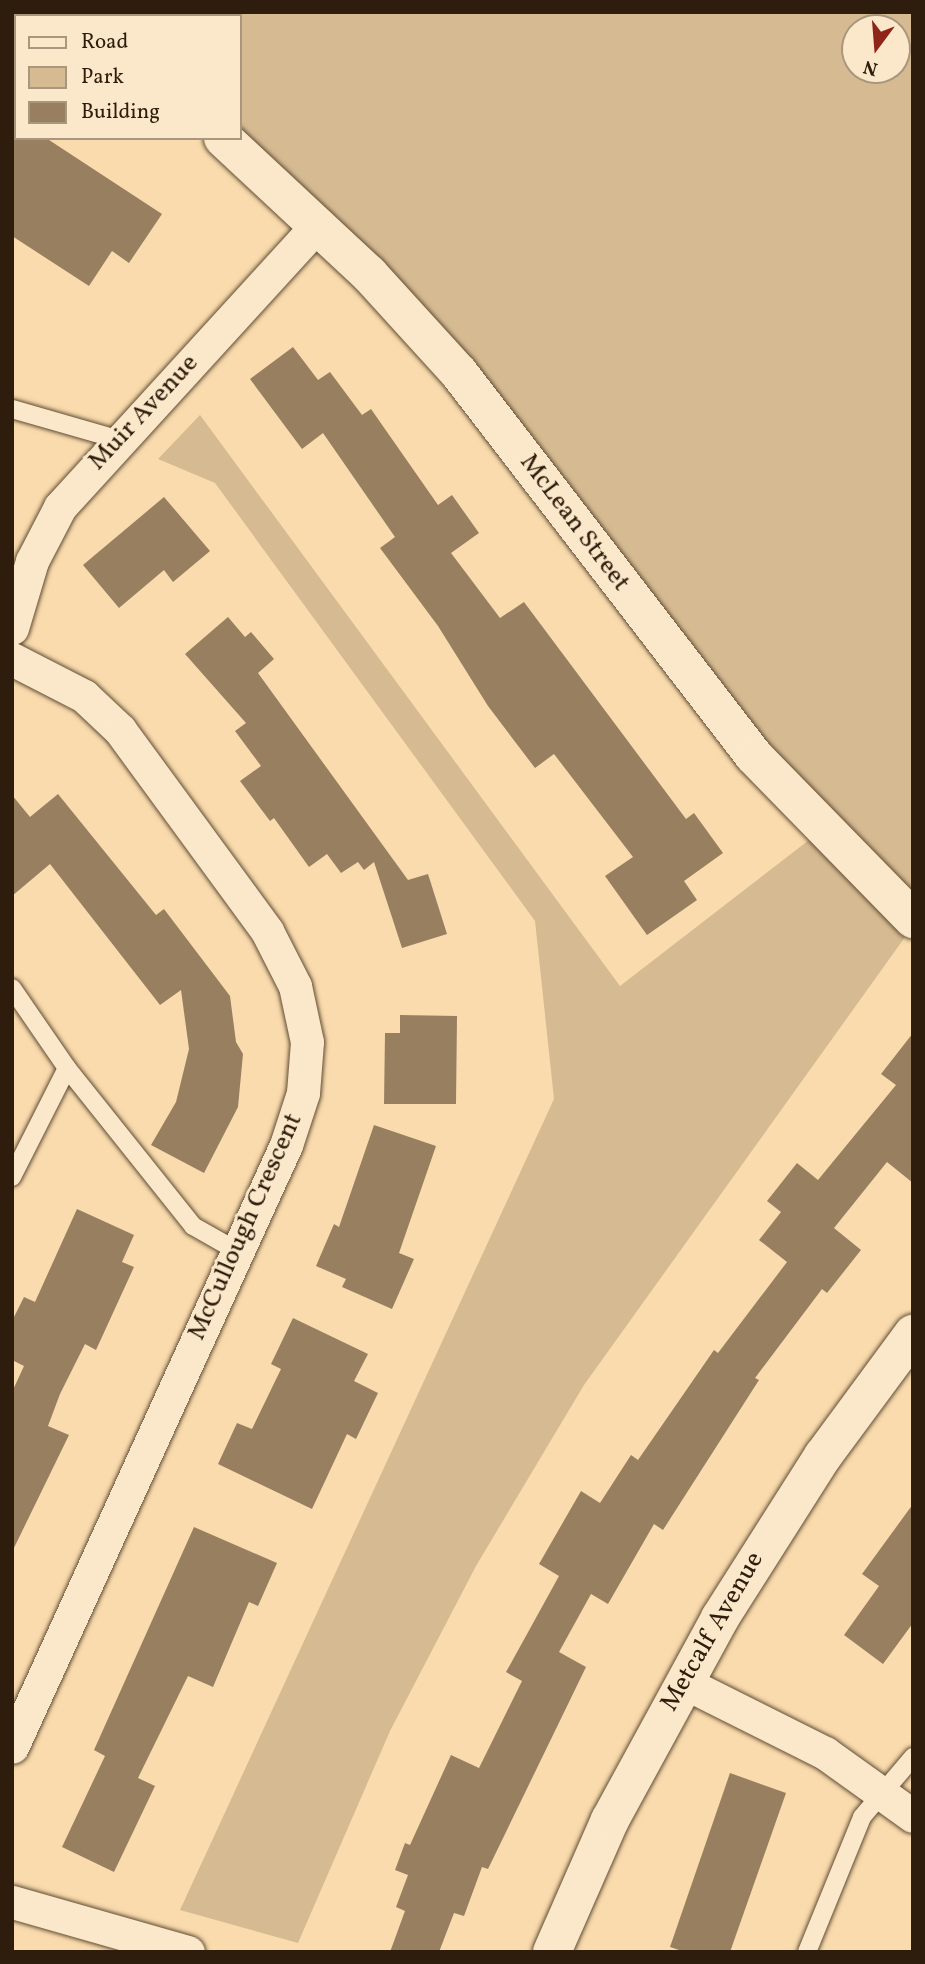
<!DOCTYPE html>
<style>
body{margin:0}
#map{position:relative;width:925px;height:1964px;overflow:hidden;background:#f9dbad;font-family:Vollkorn,serif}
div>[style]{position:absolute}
.green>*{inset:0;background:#d6bb92}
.building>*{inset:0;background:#987f60}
.roads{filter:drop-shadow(0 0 2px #614c34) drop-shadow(0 0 2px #614c34)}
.service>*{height:18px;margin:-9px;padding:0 9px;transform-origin:9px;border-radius:9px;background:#fbe8ca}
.minor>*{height:33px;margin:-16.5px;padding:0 16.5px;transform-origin:16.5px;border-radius:16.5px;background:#fbe8ca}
.tertiary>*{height:38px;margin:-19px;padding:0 19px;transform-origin:19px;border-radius:19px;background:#fbe8ca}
span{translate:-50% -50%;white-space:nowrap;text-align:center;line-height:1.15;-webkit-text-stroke:6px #fbe8ca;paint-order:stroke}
.street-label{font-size:26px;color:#2e1c0c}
.frame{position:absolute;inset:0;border:14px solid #2e1c0c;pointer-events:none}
.legend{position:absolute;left:14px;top:14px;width:228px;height:126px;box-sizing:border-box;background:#fbe8ca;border:2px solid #a9967e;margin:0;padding:9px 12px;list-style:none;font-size:21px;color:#2e1c0c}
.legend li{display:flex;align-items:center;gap:14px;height:35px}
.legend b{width:35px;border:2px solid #a9967e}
.north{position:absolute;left:841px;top:14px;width:70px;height:70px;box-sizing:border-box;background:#fbe8ca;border:2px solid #a9967e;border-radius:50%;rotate:196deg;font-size:19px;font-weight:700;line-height:28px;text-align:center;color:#2e1c0c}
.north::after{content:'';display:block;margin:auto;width:24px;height:32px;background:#8f2418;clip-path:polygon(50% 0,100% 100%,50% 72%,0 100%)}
</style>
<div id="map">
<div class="green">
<div style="clip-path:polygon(evenodd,61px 12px,913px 12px,913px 926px,584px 1385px,476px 1566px,390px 1731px,298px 1943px,180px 1910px,554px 1099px,535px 921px,215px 483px,158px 459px,200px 415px,620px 986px,822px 830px,240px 138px,240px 16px,61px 12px,855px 28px,897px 28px,897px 70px,855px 70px,855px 28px)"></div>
</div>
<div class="building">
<div style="clip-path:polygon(12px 138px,46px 138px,162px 214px,129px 263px,112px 251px,89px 286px,12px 236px)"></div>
<div style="clip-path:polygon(293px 347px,318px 380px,330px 372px,362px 415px,371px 409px,438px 505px,452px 495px,479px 533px,451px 553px,500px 618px,524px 602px,686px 819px,694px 813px,723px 853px,684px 881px,697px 900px,647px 935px,605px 876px,633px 857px,554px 754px,535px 768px,488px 706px,438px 626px,380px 548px,395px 537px,323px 433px,302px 449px,250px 379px)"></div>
<div style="clip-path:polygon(164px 497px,210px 551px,173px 582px,164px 570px,119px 608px,83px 565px)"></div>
<div style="clip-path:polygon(228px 617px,245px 637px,251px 632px,274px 659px,258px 673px,408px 880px,428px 874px,447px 934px,402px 948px,374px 862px,364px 870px,358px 862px,341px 873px,327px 854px,309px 867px,274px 818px,270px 821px,240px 781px,261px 766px,235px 731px,246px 723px,185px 654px)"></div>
<div style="clip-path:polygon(58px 794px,156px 915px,164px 909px,230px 996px,236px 1042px,243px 1054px,238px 1107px,204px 1173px,151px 1145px,176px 1102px,189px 1049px,181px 990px,160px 1005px,50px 864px,12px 896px,12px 795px,30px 817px)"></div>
<div style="clip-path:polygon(400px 1015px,457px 1016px,456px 1104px,384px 1104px,385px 1033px,400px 1033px)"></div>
<div style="clip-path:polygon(913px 1033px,913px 1183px,887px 1162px,834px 1228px,861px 1250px,827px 1293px,822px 1289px,755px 1378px,759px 1380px,663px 1530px,654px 1524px,608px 1604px,591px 1594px,559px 1652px,586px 1667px,488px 1869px,482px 1867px,464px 1916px,454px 1913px,439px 1952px,390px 1952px,405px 1911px,396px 1907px,408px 1875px,395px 1870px,405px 1843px,410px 1845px,451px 1755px,479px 1768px,522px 1681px,506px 1672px,559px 1576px,539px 1564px,581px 1491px,600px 1503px,631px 1455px,638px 1460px,714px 1350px,718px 1353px,787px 1262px,759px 1240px,781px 1212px,767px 1201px,797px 1163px,818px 1180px,896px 1085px,881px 1074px)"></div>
<div style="clip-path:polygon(374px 1125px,436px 1146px,399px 1253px,414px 1259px,392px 1309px,342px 1287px,346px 1279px,316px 1266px,334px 1224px,339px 1227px)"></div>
<div style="clip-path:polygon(77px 1209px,134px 1235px,122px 1262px,134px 1267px,96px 1350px,85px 1344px,60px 1394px,48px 1426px,69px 1435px,12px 1552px,12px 1392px,24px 1366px,12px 1360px,12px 1321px,24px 1297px,35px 1302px)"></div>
<div style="clip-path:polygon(293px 1318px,368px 1354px,354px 1381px,378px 1393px,356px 1439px,347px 1434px,312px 1509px,218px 1464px,237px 1423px,252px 1429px,281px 1369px,271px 1364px)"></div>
<div style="clip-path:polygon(913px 1504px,913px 1623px,883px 1664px,844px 1635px,879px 1586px,862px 1574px)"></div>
<div style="clip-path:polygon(194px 1527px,277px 1563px,258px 1606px,249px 1602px,213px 1687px,188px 1676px,138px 1778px,155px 1786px,114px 1872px,62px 1847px,105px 1756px,94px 1750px)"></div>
<div style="clip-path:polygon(730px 1773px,786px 1793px,730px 1952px,685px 1952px,670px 1947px)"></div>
</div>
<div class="roads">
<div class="service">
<div style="left:12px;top:409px;width:112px;rotate:16deg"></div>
<div style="left:12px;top:988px;width:97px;rotate:55.5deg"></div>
<div style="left:67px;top:1068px;width:202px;rotate:51.4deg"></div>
<div style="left:193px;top:1226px;width:51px;rotate:29.6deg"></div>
<div style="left:12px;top:1177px;width:122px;rotate:-63.2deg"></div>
<div style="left:807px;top:1952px;width:146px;rotate:-67.8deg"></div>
<div style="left:862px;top:1817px;width:79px;rotate:-49.6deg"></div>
</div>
<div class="minor">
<div style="left:12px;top:628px;width:70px;rotate:-73.4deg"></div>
<div style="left:32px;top:561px;width:61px;rotate:-62.6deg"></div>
<div style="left:60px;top:507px;width:383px;rotate:-47.6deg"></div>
<div style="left:12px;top:659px;width:81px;rotate:27.2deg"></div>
<div style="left:84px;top:696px;width:50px;rotate:43.4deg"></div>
<div style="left:120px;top:730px;width:249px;rotate:53.8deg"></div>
<div style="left:267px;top:931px;width:62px;rotate:63deg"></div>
<div style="left:295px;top:986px;width:57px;rotate:77.9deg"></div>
<div style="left:307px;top:1042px;width:51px;rotate:94.5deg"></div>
<div style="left:303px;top:1093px;width:55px;rotate:108.1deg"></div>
<div style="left:286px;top:1145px;width:661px;rotate:114.47deg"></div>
<div style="left:683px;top:1682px;width:159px;rotate:26.6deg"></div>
<div style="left:825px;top:1753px;width:108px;rotate:35.6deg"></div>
<div style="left:12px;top:1902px;width:183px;rotate:15.9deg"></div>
</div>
<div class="tertiary">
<div style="left:61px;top:12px;width:6px;rotate:39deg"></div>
<div style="left:223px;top:138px;width:200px;rotate:43deg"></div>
<div style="left:369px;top:274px;width:134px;rotate:47.7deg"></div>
<div style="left:459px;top:373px;width:483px;rotate:52.4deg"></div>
<div style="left:754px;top:756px;width:228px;rotate:45.7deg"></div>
<div style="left:552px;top:1952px;width:144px;rotate:-66.3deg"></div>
<div style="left:610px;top:1820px;width:230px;rotate:-61.4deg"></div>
<div style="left:720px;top:1618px;width:192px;rotate:-57.6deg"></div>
<div style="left:823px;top:1456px;width:152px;rotate:-53.6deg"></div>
</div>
</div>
<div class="street-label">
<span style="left:144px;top:413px;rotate:-47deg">Muir Avenue</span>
<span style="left:574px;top:523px;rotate:53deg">McLean Street</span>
<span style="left:246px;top:1227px;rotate:-66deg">McCullough Crescent</span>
<span style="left:713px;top:1632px;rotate:-60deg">Metcalf Avenue</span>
</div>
<div class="frame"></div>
<ul class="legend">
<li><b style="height:9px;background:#fbe8ca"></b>Road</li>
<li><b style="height:19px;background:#d6bb92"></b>Park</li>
<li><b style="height:19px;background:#987f60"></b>Building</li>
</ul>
<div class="north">N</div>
</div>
